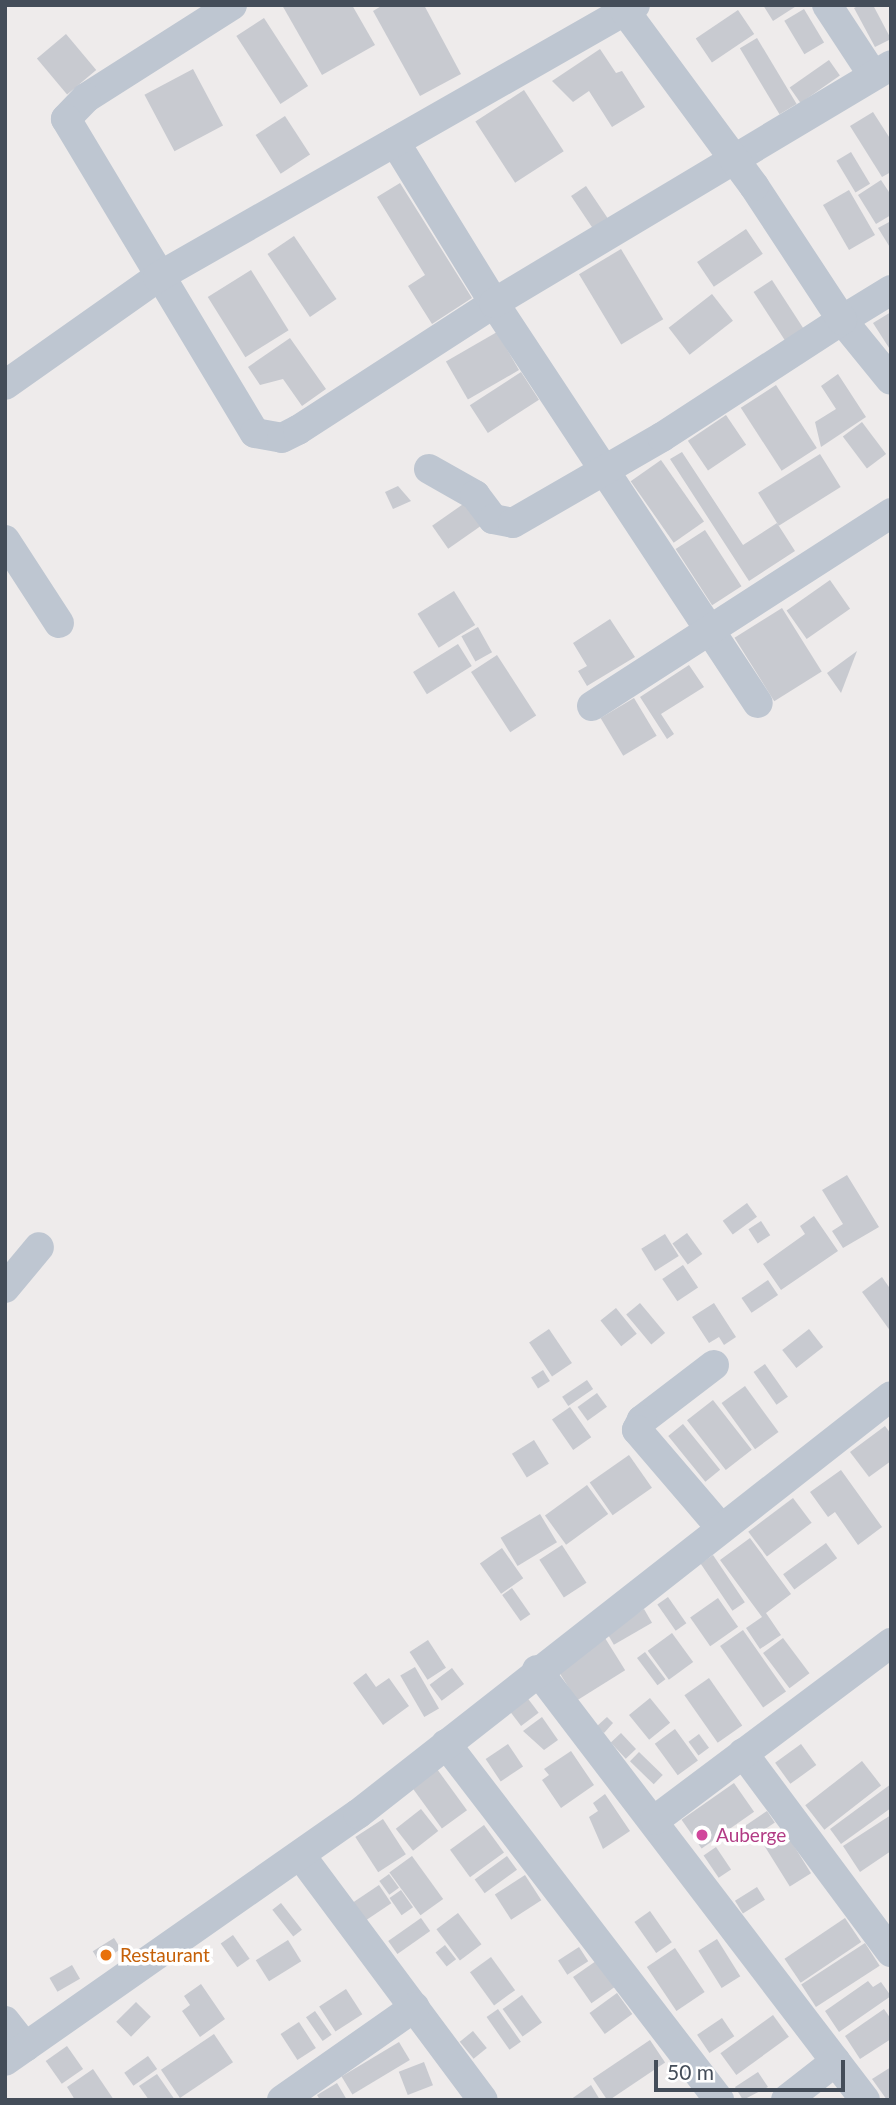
<!DOCTYPE html>
<style>
body{margin:0}
#map{position:relative;width:896px;height:2105px;overflow:hidden;background:#eeebeb;font-family:Lato,sans-serif}
div>[style]{position:absolute}
.building>*{inset:0;background:#c8cad0;transform-origin:0 0}
.minor>*{height:30px;margin:-15px;padding:0 15px;transform-origin:15px;border-radius:15px;background:#bec6d1}
.dots>*{width:19px;height:19px;translate:-50% -50%;box-sizing:border-box;border:4px solid #fff;border-radius:50%}
span{translate:-50% -50%;white-space:nowrap;text-align:center;line-height:1.15;-webkit-text-stroke:7px #fff;paint-order:stroke}
.hotel-label{font-size:19px;color:#b23c85}
.left{translate:0 -50%;text-align:left}
.food-label{font-size:19px;color:#c56008}
.frame{position:absolute;inset:0;border:7px solid #444d59;pointer-events:none}
.scale{position:absolute;left:654px;top:2060px;width:191px;height:32px;box-sizing:border-box;border:4px solid #444d59;border-top:0;padding-left:9px;font-size:21px;line-height:24px;white-space:nowrap;color:#444d59;-webkit-text-stroke:5px #fff;paint-order:stroke}
</style>
<div id="map">
<div class="building">
<div style="clip-path:polygon(282px 5px,352px 5px,375px 45px,322px 75px)"></div>
<div style="clip-path:polygon(383px 5px,424px 5px,461px 74px,420px 96px,373px 11px)"></div>
<div style="clip-path:polygon(763px 5px,798px 5px,773px 21px)"></div>
<div style="clip-path:polygon(860px 5px,873px 5px,891px 39px,875px 47px,854px 8px)"></div>
<div style="left:804px;top:9px;width:39px;height:23px;rotate:59deg"></div>
<div style="left:738px;top:10px;width:29px;height:51px;rotate:56deg"></div>
<div style="left:264px;top:18px;width:81px;height:33px;rotate:57deg"></div>
<div style="left:66px;top:34px;width:47px;height:38px;rotate:50deg"></div>
<div style="left:757px;top:38px;width:77px;height:20px;rotate:59deg"></div>
<div style="clip-path:polygon(600px 49px,616px 73px,622px 71px,645px 107px,612px 127px,589px 91px,573px 102px,552px 81px)"></div>
<div style="left:829px;top:60px;width:19px;height:48px;rotate:55deg"></div>
<div style="left:193px;top:69px;width:64px;height:55px;rotate:62deg"></div>
<div style="left:524px;top:90px;width:73px;height:58px;rotate:57deg"></div>
<div style="clip-path:polygon(873px 112px,891px 140px,891px 172px,882px 177px,850px 126px)"></div>
<div style="left:285px;top:116px;width:46px;height:35px;rotate:57deg"></div>
<div style="left:851px;top:152px;width:37px;height:17px;rotate:59deg"></div>
<div style="clip-path:polygon(881px 180px,891px 195px,891px 215px,876px 224px,858px 195px)"></div>
<div style="clip-path:polygon(400px 183px,472px 298px,432px 324px,408px 286px,425px 275px,377px 197px)"></div>
<div style="left:586px;top:186px;width:40px;height:18px;rotate:56deg"></div>
<div style="left:849px;top:190px;width:52px;height:30px;rotate:60deg"></div>
<div style="clip-path:polygon(891px 221px,891px 249px,878px 228px)"></div>
<div style="left:746px;top:229px;width:30px;height:59px;rotate:56deg"></div>
<div style="left:294px;top:236px;width:76px;height:32px;rotate:56deg"></div>
<div style="left:621px;top:249px;width:82px;height:49px;rotate:59deg"></div>
<div style="left:251px;top:270px;width:71px;height:51px;rotate:58deg"></div>
<div style="left:772px;top:280px;width:59px;height:22px;rotate:57deg"></div>
<div style="left:712px;top:294px;width:34px;height:55px;rotate:52deg"></div>
<div style="clip-path:polygon(891px 312px,891px 351px,873px 323px)"></div>
<div style="left:497px;top:332px;width:44px;height:59px;rotate:60deg"></div>
<div style="clip-path:polygon(290px 338px,326px 389px,302px 406px,283px 379px,260px 385px,248px 367px)"></div>
<div style="left:521px;top:372px;width:33px;height:61px;rotate:57deg"></div>
<div style="clip-path:polygon(838px 374px,866px 417px,821px 447px,815px 422px,836px 409px,821px 386px)"></div>
<div style="left:776px;top:385px;width:75px;height:42px;rotate:57deg"></div>
<div style="left:726px;top:415px;width:36px;height:46px;rotate:56deg"></div>
<div style="left:862px;top:422px;width:40px;height:24px;rotate:53deg"></div>
<div style="clip-path:polygon(682px 452px,743px 545px,777px 523px,795px 551px,749px 581px,670px 459px)"></div>
<div style="left:820px;top:454px;width:39px;height:73px;rotate:58deg"></div>
<div style="left:661px;top:460px;width:75px;height:37px;rotate:55deg"></div>
<div style="clip-path:polygon(398px 486px,411px 501px,393px 509px,385px 492px)"></div>
<div style="left:469px;top:500px;width:28px;height:45px;rotate:55deg"></div>
<div style="left:705px;top:530px;width:67px;height:35px;rotate:57deg"></div>
<div style="left:830px;top:580px;width:35px;height:53px;rotate:55deg"></div>
<div style="left:454px;top:591px;width:40px;height:43px;rotate:58deg"></div>
<div style="left:782px;top:608px;width:75px;height:56px;rotate:58deg"></div>
<div style="clip-path:polygon(610px 619px,635px 657px,587px 686px,578px 671px,587px 666px,573px 643px)"></div>
<div style="left:478px;top:627px;width:29px;height:19px;rotate:61deg"></div>
<div style="left:458px;top:644px;width:26px;height:53px;rotate:58deg"></div>
<div style="clip-path:polygon(857px 651px,841px 693px,827px 673px)"></div>
<div style="left:497px;top:655px;width:72px;height:31px;rotate:57deg"></div>
<div style="clip-path:polygon(689px 665px,704px 687px,661px 714px,674px 734px,667px 739px,640px 697px)"></div>
<div style="left:634px;top:698px;width:44px;height:39px;rotate:59deg"></div>
<div style="clip-path:polygon(847px 1175px,879px 1227px,843px 1248px,832px 1231px,843px 1224px,822px 1190px)"></div>
<div style="left:747px;top:1203px;width:17px;height:30px;rotate:54deg"></div>
<div style="clip-path:polygon(814px 1216px,838px 1251px,781px 1290px,763px 1264px,805px 1234px,800px 1226px)"></div>
<div style="left:761px;top:1221px;width:17px;height:15px;rotate:57deg"></div>
<div style="left:687px;top:1233px;width:26px;height:18px;rotate:54deg"></div>
<div style="left:665px;top:1234px;width:26px;height:28px;rotate:58deg"></div>
<div style="left:683px;top:1265px;width:27px;height:25px;rotate:56deg"></div>
<div style="clip-path:polygon(882px 1277px,891px 1290px,891px 1332px,862px 1292px)"></div>
<div style="left:768px;top:1280px;width:18px;height:32px;rotate:56deg"></div>
<div style="left:640px;top:1303px;width:39px;height:18px;rotate:50deg"></div>
<div style="clip-path:polygon(714px 1303px,736px 1337px,724px 1345px,719px 1337px,709px 1343px,692px 1317px)"></div>
<div style="left:616px;top:1308px;width:33px;height:20px;rotate:51deg"></div>
<div style="left:549px;top:1329px;width:41px;height:24px;rotate:56deg"></div>
<div style="left:809px;top:1329px;width:23px;height:34px;rotate:52deg"></div>
<div style="left:765px;top:1364px;width:40px;height:14px;rotate:55deg"></div>
<div style="left:543px;top:1370px;width:13px;height:14px;rotate:58deg"></div>
<div style="left:587px;top:1380px;width:11px;height:30px;rotate:56deg"></div>
<div style="left:745px;top:1386px;width:57px;height:29px;rotate:54deg"></div>
<div style="left:597px;top:1393px;width:17px;height:24px;rotate:54deg"></div>
<div style="left:713px;top:1400px;width:63px;height:33px;rotate:52deg"></div>
<div style="left:570px;top:1407px;width:37px;height:22px;rotate:55deg"></div>
<div style="left:683px;top:1424px;width:59px;height:19px;rotate:51deg"></div>
<div style="clip-path:polygon(885px 1426px,891px 1434px,891px 1461px,869px 1477px,850px 1452px)"></div>
<div style="left:534px;top:1440px;width:28px;height:26px;rotate:58deg"></div>
<div style="left:629px;top:1455px;width:40px;height:48px;rotate:55deg"></div>
<div style="clip-path:polygon(841px 1470px,882px 1527px,858px 1545px,835px 1512px,828px 1517px,810px 1492px)"></div>
<div style="left:587px;top:1485px;width:36px;height:52px;rotate:54deg"></div>
<div style="left:793px;top:1498px;width:31px;height:56px;rotate:53deg"></div>
<div style="left:540px;top:1514px;width:33px;height:46px;rotate:59deg"></div>
<div style="clip-path:polygon(750px 1538px,791px 1594px,766px 1613px,781px 1635px,760px 1649px,746px 1628px,762px 1617px,720px 1560px)"></div>
<div style="left:826px;top:1543px;width:19px;height:53px;rotate:54deg"></div>
<div style="left:562px;top:1545px;width:45px;height:27px;rotate:57deg"></div>
<div style="left:502px;top:1548px;width:37px;height:27px;rotate:55deg"></div>
<div style="left:713px;top:1555px;width:57px;height:15px;rotate:56deg"></div>
<div style="left:512px;top:1588px;width:32px;height:12px;rotate:55deg"></div>
<div style="left:668px;top:1597px;width:32px;height:13px;rotate:55deg"></div>
<div style="left:718px;top:1598px;width:35px;height:34px;rotate:55deg"></div>
<div style="left:644px;top:1609px;width:16px;height:44px;rotate:60deg"></div>
<div style="left:743px;top:1630px;width:75px;height:28px;rotate:55deg"></div>
<div style="left:672px;top:1633px;width:36px;height:30px;rotate:54deg"></div>
<div style="left:605px;top:1638px;width:38px;height:57px;rotate:58deg"></div>
<div style="left:783px;top:1638px;width:44px;height:25px;rotate:53deg"></div>
<div style="left:428px;top:1640px;width:33px;height:22px;rotate:57deg"></div>
<div style="left:645px;top:1652px;width:34px;height:10px;rotate:53deg"></div>
<div style="left:415px;top:1667px;width:48px;height:17px;rotate:60deg"></div>
<div style="left:452px;top:1668px;width:20px;height:28px;rotate:53deg"></div>
<div style="clip-path:polygon(366px 1673px,376px 1687px,389px 1678px,409px 1706px,383px 1725px,353px 1683px)"></div>
<div style="left:709px;top:1678px;width:58px;height:30px;rotate:55deg"></div>
<div style="left:526px;top:1696px;width:21px;height:22px;rotate:53deg"></div>
<div style="left:650px;top:1698px;width:32px;height:27px;rotate:51deg"></div>
<div style="clip-path:polygon(542px 1717px,558px 1740px,544px 1750px,523px 1731px)"></div>
<div style="clip-path:polygon(607px 1717px,613px 1723px,604px 1733px,597px 1726px)"></div>
<div style="left:675px;top:1729px;width:39px;height:25px;rotate:54deg"></div>
<div style="left:621px;top:1733px;width:22px;height:14px;rotate:47deg"></div>
<div style="left:699px;top:1734px;width:17px;height:13px;rotate:54deg"></div>
<div style="left:508px;top:1744px;width:27px;height:27px;rotate:56deg"></div>
<div style="left:801px;top:1744px;width:26px;height:32px;rotate:54deg"></div>
<div style="clip-path:polygon(571px 1751px,594px 1785px,561px 1808px,542px 1780px,549px 1775px,544px 1769px)"></div>
<div style="left:639px;top:1752px;width:33px;height:13px;rotate:44deg"></div>
<div style="left:862px;top:1761px;width:31px;height:72px;rotate:52deg"></div>
<div style="left:437px;top:1769px;width:51px;height:31px;rotate:54deg"></div>
<div style="left:734px;top:1783px;width:35px;height:64px;rotate:55deg"></div>
<div style="clip-path:polygon(891px 1784px,891px 1808px,841px 1844px,830px 1829px)"></div>
<div style="clip-path:polygon(605px 1794px,630px 1831px,603px 1849px,589px 1817px,598px 1811px,593px 1803px)"></div>
<div style="left:421px;top:1809px;width:28px;height:32px;rotate:52deg"></div>
<div style="left:767px;top:1811px;width:14px;height:32px;rotate:56deg"></div>
<div style="clip-path:polygon(891px 1815px,891px 1851px,860px 1872px,843px 1846px)"></div>
<div style="left:383px;top:1819px;width:42px;height:33px;rotate:57deg"></div>
<div style="left:484px;top:1825px;width:34px;height:42px;rotate:54deg"></div>
<div style="left:784px;top:1830px;width:51px;height:25px;rotate:58deg"></div>
<div style="left:716px;top:1847px;width:27px;height:15px;rotate:56deg"></div>
<div style="left:412px;top:1856px;width:53px;height:28px;rotate:54deg"></div>
<div style="left:507px;top:1856px;width:17px;height:40px;rotate:54deg"></div>
<div style="left:389px;top:1874px;width:17px;height:12px;rotate:54deg"></div>
<div style="left:525px;top:1875px;width:30px;height:36px;rotate:57deg"></div>
<div style="left:379px;top:1885px;width:22px;height:31px;rotate:56deg"></div>
<div style="left:757px;top:1887px;width:15px;height:26px;rotate:58deg"></div>
<div style="left:401px;top:1890px;width:21px;height:14px;rotate:55deg"></div>
<div style="left:281px;top:1903px;width:34px;height:11px;rotate:52deg"></div>
<div style="left:650px;top:1911px;width:38px;height:19px;rotate:55deg"></div>
<div style="left:458px;top:1913px;width:39px;height:27px;rotate:53deg"></div>
<div style="left:421px;top:1918px;width:16px;height:40px;rotate:55deg"></div>
<div style="left:845px;top:1918px;width:29px;height:73px;rotate:56deg"></div>
<div style="left:233px;top:1935px;width:29px;height:15px;rotate:55deg"></div>
<div style="left:114px;top:1938px;width:13px;height:25px;rotate:58deg"></div>
<div style="left:717px;top:1939px;width:44px;height:22px;rotate:58deg"></div>
<div style="left:288px;top:1940px;width:25px;height:38px;rotate:58deg"></div>
<div style="left:865px;top:1943px;width:27px;height:76px;rotate:57deg"></div>
<div style="left:445px;top:1945px;width:18px;height:12px;rotate:52deg"></div>
<div style="left:579px;top:1947px;width:17px;height:25px;rotate:57deg"></div>
<div style="left:675px;top:1948px;width:53px;height:34px;rotate:56deg"></div>
<div style="left:491px;top:1957px;width:41px;height:26px;rotate:54deg"></div>
<div style="left:596px;top:1961px;width:32px;height:28px;rotate:55deg"></div>
<div style="left:72px;top:1965px;width:16px;height:26px;rotate:60deg"></div>
<div style="clip-path:polygon(868px 1981px,873px 1987px,881px 1982px,891px 1996px,839px 2032px,825px 2011px)"></div>
<div style="clip-path:polygon(201px 1984px,225px 2019px,200px 2037px,182px 2011px,190px 2005px,184px 1996px)"></div>
<div style="left:346px;top:1989px;width:30px;height:32px;rotate:57deg"></div>
<div style="left:617px;top:1993px;width:26px;height:34px;rotate:54deg"></div>
<div style="left:522px;top:1995px;width:34px;height:24px;rotate:54deg"></div>
<div style="left:136px;top:2002px;width:21px;height:28px;rotate:45deg"></div>
<div style="left:498px;top:2009px;width:40px;height:14px;rotate:55deg"></div>
<div style="clip-path:polygon(884px 2009px,891px 2019px,891px 2039px,860px 2059px,845px 2036px)"></div>
<div style="left:315px;top:2011px;width:29px;height:11px;rotate:55deg"></div>
<div style="left:773px;top:2015px;width:27px;height:65px;rotate:54deg"></div>
<div style="left:722px;top:2018px;width:22px;height:30px;rotate:56deg"></div>
<div style="left:299px;top:2022px;width:31px;height:22px;rotate:57deg"></div>
<div style="left:473px;top:2031px;width:22px;height:17px;rotate:51deg"></div>
<div style="left:214px;top:2034px;width:34px;height:64px;rotate:56deg"></div>
<div style="left:650px;top:2040px;width:27px;height:69px;rotate:56deg"></div>
<div style="left:399px;top:2042px;width:21px;height:67px;rotate:59deg"></div>
<div style="left:67px;top:2046px;width:28px;height:26px;rotate:55deg"></div>
<div style="left:148px;top:2056px;width:16px;height:29px;rotate:55deg"></div>
<div style="left:424px;top:2062px;width:25px;height:27px;rotate:69deg"></div>
<div style="clip-path:polygon(891px 2067px,891px 2100px,887px 2100px,872px 2079px)"></div>
<div style="clip-path:polygon(93px 2069px,114px 2100px,75px 2100px,67px 2087px)"></div>
<div style="clip-path:polygon(758px 2072px,768px 2087px,743px 2100px,735px 2087px)"></div>
<div style="clip-path:polygon(157px 2074px,175px 2100px,149px 2100px,139px 2086px)"></div>
<div style="clip-path:polygon(337px 2083px,347px 2100px,320px 2100px,317px 2095px)"></div>
<div style="clip-path:polygon(591px 2085px,600px 2100px,570px 2100px)"></div>
</div>
<div class="minor">
<div style="left:232px;top:5px;width:173px;rotate:147.5deg"></div>
<div style="left:86px;top:98px;width:29px;rotate:134deg"></div>
<div style="left:66px;top:119px;width:366px;rotate:59deg"></div>
<div style="left:255px;top:433px;width:27px;rotate:10deg"></div>
<div style="left:282px;top:438px;width:18px;rotate:-27deg"></div>
<div style="left:298px;top:430px;width:234px;rotate:-32.9deg"></div>
<div style="left:494px;top:303px;width:479px;rotate:56.6deg"></div>
<div style="left:827px;top:5px;width:84px;rotate:56.7deg"></div>
<div style="left:395px;top:142px;width:189px;rotate:58.4deg"></div>
<div style="left:494px;top:303px;width:463px;rotate:-30.9deg"></div>
<div style="left:891px;top:290px;width:57px;rotate:148.5deg"></div>
<div style="left:842px;top:320px;width:77px;rotate:50.8deg"></div>
<div style="left:5px;top:385px;width:187px;rotate:-35.2deg"></div>
<div style="left:158px;top:277px;width:549px;rotate:-29.69deg"></div>
<div style="left:429px;top:469px;width:53px;rotate:29.5deg"></div>
<div style="left:475px;top:495px;width:30px;rotate:53deg"></div>
<div style="left:493px;top:519px;width:20px;rotate:11deg"></div>
<div style="left:513px;top:523px;width:172px;rotate:-30deg"></div>
<div style="left:662px;top:437px;width:215px;rotate:-33deg"></div>
<div style="left:842px;top:320px;width:160px;rotate:-123.3deg"></div>
<div style="left:754px;top:186px;width:217px;rotate:-126.4deg"></div>
<div style="left:5px;top:540px;width:99px;rotate:57deg"></div>
<div style="left:592px;top:706px;width:356px;rotate:-32.8deg"></div>
<div style="left:5px;top:1288px;width:53px;rotate:-50.3deg"></div>
<div style="left:714px;top:1365px;width:91px;rotate:142.6deg"></div>
<div style="left:642px;top:1420px;width:11px;rotate:117deg"></div>
<div style="left:637px;top:1430px;width:129px;rotate:49.4deg"></div>
<div style="left:537px;top:1670px;width:541px;rotate:52.66deg"></div>
<div style="left:446px;top:1744px;width:449px;rotate:52.5deg"></div>
<div style="left:743px;top:1753px;width:248px;rotate:53.4deg"></div>
<div style="left:655px;top:1820px;width:295px;rotate:-36.9deg"></div>
<div style="left:301px;top:1856px;width:304px;rotate:53.3deg"></div>
<div style="left:5px;top:2021px;width:33px;rotate:52deg"></div>
<div style="left:5px;top:2061px;width:431px;rotate:-35deg"></div>
<div style="left:358px;top:1814px;width:677px;rotate:-38.1deg"></div>
<div style="left:282px;top:2100px;width:162px;rotate:-35deg"></div>
<div style="left:786px;top:2100px;width:63px;rotate:-38deg"></div>
</div>
<div class="dots">
<div style="left:702px;top:1835px;background:#d1479c"></div>
<div style="left:106px;top:1955px;background:#e8710a"></div>
</div>
<div class="hotel-label">
<span class="left" style="left:716px;top:1835px">Auberge</span>
</div>
<div class="food-label">
<span class="left" style="left:120px;top:1955px">Restaurant</span>
</div>
<div class="frame"></div>
<div class="scale">50 m</div>
</div>
